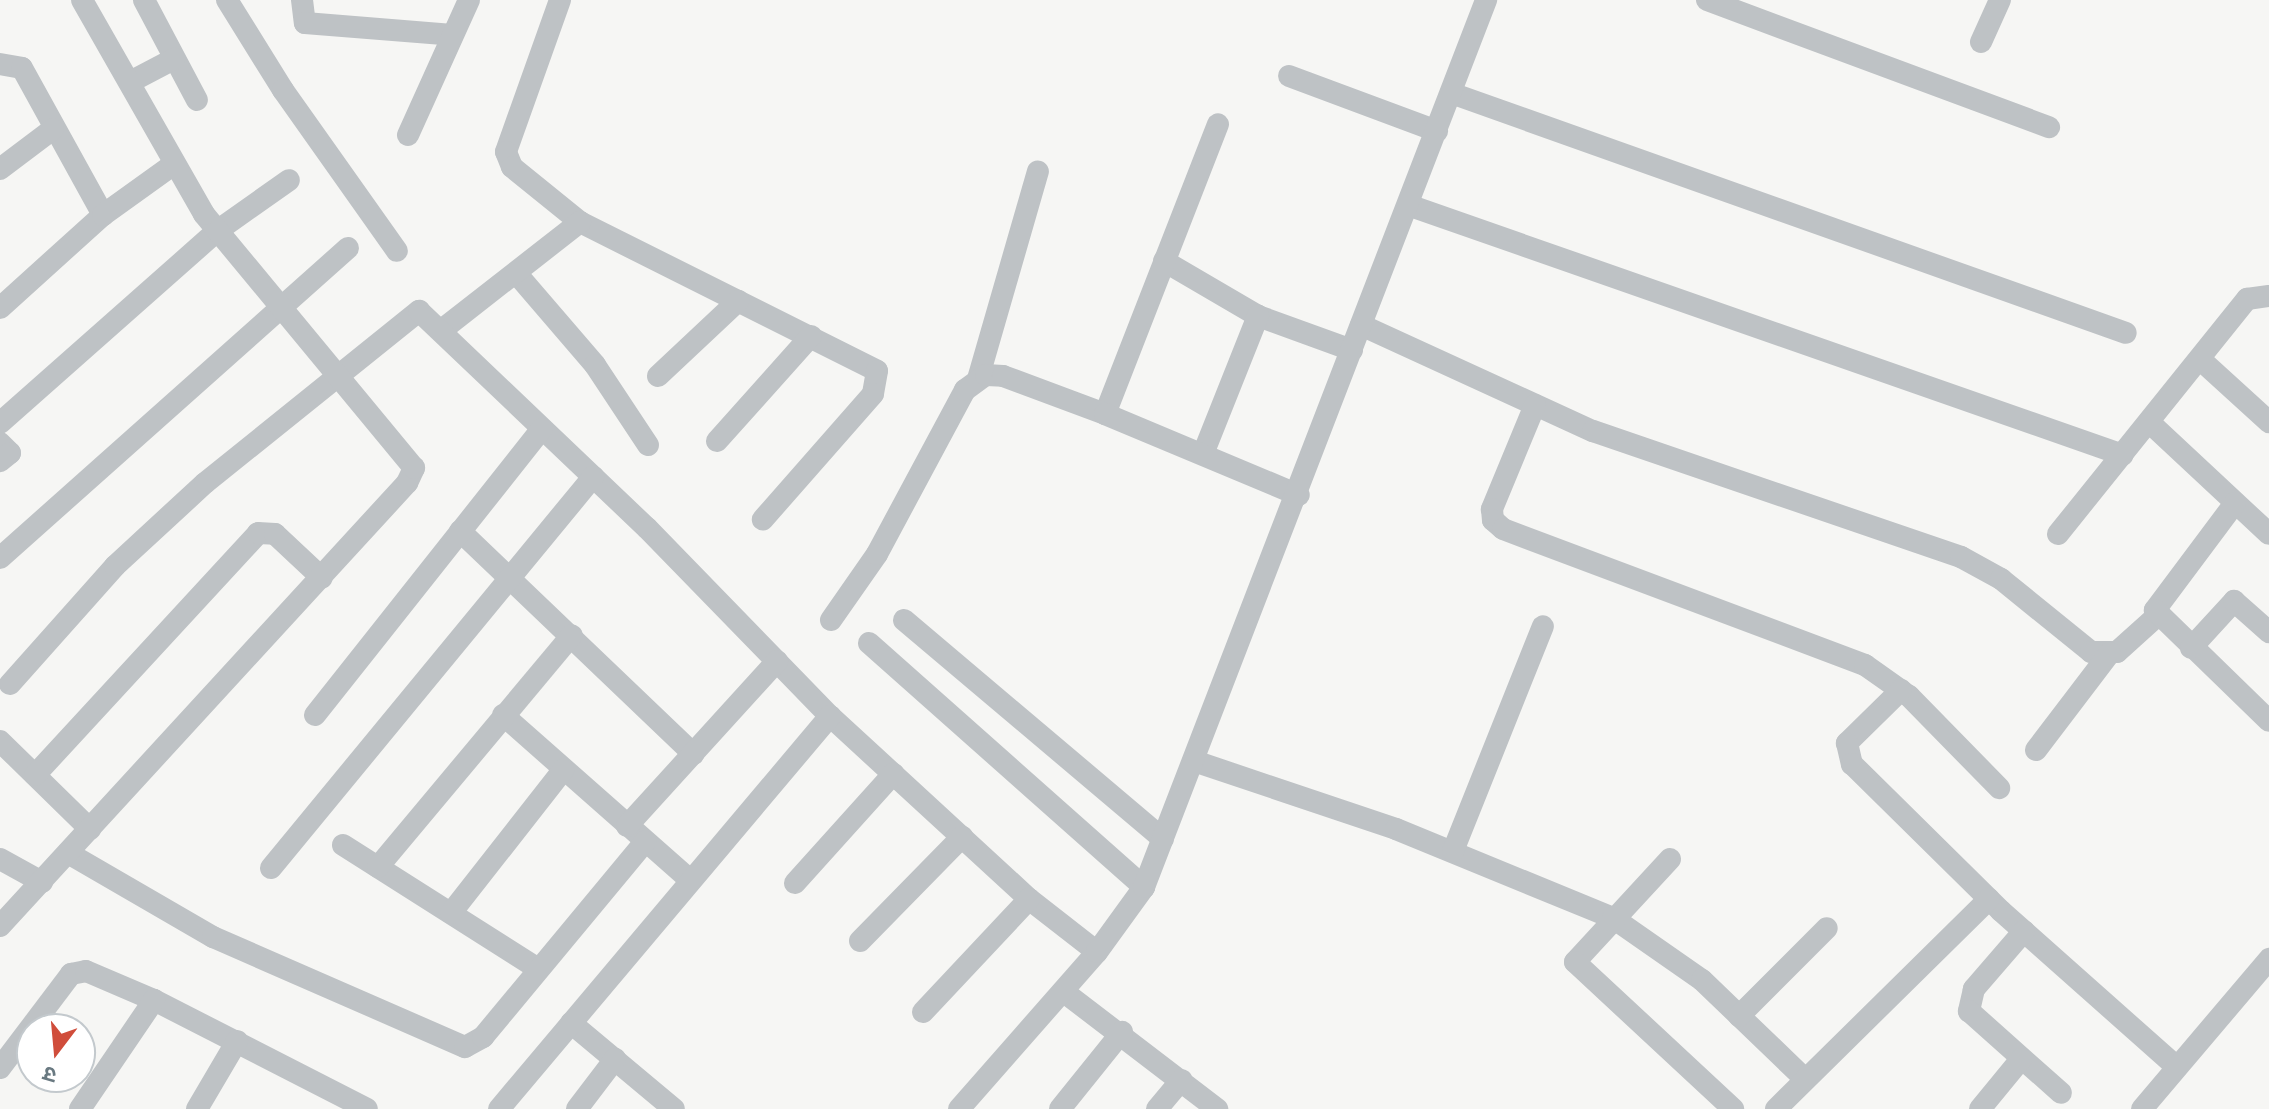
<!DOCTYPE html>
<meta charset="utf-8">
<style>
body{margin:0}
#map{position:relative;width:2269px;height:1109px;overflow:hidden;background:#f6f6f4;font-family:"Alegreya Sans","Noto Sans Devanagari",sans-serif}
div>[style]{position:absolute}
.minor>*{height:22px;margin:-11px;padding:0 11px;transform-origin:11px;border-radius:11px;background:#bec2c5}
span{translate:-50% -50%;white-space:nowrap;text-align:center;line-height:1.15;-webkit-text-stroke:8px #fff;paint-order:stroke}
.north{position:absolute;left:16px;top:1013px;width:80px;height:80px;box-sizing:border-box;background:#fff;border:2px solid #c3c9cd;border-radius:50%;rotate:196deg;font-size:22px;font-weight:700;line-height:32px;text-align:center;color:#697981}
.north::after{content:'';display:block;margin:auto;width:28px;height:36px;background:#d04d3b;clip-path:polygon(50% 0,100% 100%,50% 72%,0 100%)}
</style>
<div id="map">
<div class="minor">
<div style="left:144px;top:0;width:113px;rotate:62.1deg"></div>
<div style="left:227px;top:0;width:106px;rotate:58.1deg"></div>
<div style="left:283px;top:90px;width:197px;rotate:54.7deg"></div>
<div style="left:302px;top:0;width:23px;rotate:83deg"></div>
<div style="left:305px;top:23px;width:148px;rotate:4.6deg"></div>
<div style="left:560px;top:0;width:161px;rotate:109.6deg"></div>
<div style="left:506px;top:152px;width:16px;rotate:68deg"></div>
<div style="left:512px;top:167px;width:87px;rotate:39deg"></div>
<div style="left:580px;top:222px;width:332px;rotate:26.6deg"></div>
<div style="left:877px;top:371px;width:23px;rotate:100deg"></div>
<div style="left:873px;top:394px;width:167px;rotate:131.3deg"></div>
<div style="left:1707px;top:0;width:365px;rotate:20.4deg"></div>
<div style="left:1981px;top:42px;width:46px;rotate:-65.7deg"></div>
<div style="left:0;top:64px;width:22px;rotate:10deg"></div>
<div style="left:22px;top:68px;width:168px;rotate:61.1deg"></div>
<div style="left:1289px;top:76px;width:158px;rotate:20.4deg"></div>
<div style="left:130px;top:82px;width:50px;rotate:-27.6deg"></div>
<div style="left:1451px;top:93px;width:716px;rotate:19.57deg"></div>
<div style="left:408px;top:135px;width:148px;rotate:-65.7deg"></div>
<div style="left:0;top:169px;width:66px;rotate:-37deg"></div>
<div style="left:1408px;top:205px;width:757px;rotate:19.27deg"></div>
<div style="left:1164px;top:261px;width:109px;rotate:30.3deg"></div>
<div style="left:1258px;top:316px;width:100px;rotate:19.9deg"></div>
<div style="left:516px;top:273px;width:121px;rotate:49.3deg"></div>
<div style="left:595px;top:365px;width:96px;rotate:56.5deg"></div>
<div style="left:0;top:308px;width:139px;rotate:-42.1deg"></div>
<div style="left:103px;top:215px;width:87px;rotate:-35.7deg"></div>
<div style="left:1361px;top:325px;width:255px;rotate:24.6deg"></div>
<div style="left:1593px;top:431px;width:389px;rotate:18.9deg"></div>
<div style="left:1961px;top:557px;width:46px;rotate:28.8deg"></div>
<div style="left:2001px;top:579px;width:116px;rotate:39deg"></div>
<div style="left:2091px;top:652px;width:26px"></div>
<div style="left:2117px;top:652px;width:54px;rotate:-42deg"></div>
<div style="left:443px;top:329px;width:174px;rotate:-38deg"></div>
<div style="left:2202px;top:361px;width:91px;rotate:42.3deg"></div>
<div style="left:658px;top:376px;width:110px;rotate:-43.2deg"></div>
<div style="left:978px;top:379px;width:216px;rotate:-73.9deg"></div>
<div style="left:1535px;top:405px;width:113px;rotate:112.5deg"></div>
<div style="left:1492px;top:509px;width:11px;rotate:85deg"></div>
<div style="left:1493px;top:520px;width:13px;rotate:42deg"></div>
<div style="left:1503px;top:529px;width:387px;rotate:20.6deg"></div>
<div style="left:1865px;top:665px;width:54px;rotate:35.2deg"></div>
<div style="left:1909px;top:696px;width:129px;rotate:45.6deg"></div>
<div style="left:1105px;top:414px;width:311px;rotate:-68.7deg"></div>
<div style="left:2149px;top:422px;width:164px;rotate:43deg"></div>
<div style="left:0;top:423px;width:290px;rotate:-41.5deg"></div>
<div style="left:217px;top:231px;width:88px;rotate:-35.3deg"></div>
<div style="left:717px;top:441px;width:141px;rotate:-48.2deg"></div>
<div style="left:0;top:443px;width:14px;rotate:45deg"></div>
<div style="left:10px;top:453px;width:13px;rotate:141deg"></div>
<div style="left:1203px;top:454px;width:149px;rotate:-68.3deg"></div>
<div style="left:2235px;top:503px;width:134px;rotate:126.8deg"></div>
<div style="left:2155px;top:610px;width:159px;rotate:44.2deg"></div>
<div style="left:460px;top:531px;width:323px;rotate:43.7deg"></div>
<div style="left:2058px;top:534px;width:302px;rotate:-51.2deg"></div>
<div style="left:2247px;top:299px;width:22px;rotate:-8deg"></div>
<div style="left:0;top:558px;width:466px;rotate:-41.7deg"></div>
<div style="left:831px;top:620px;width:80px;rotate:-55.1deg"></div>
<div style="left:877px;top:554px;width:186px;rotate:-61.8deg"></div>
<div style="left:965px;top:390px;width:26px;rotate:-36deg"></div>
<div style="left:986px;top:375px;width:17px;rotate:3deg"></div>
<div style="left:1003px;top:376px;width:109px;rotate:20.4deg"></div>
<div style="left:1105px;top:414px;width:210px;rotate:22.7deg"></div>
<div style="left:904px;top:620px;width:339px;rotate:40.2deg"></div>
<div style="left:869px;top:643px;width:368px;rotate:41.6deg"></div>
<div style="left:2191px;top:648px;width:64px;rotate:-47.5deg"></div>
<div style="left:2234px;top:601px;width:47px;rotate:41.5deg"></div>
<div style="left:10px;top:684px;width:158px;rotate:-48.3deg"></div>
<div style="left:115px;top:566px;width:122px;rotate:-42.7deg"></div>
<div style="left:205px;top:483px;width:275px;rotate:-38.8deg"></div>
<div style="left:419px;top:311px;width:315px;rotate:43.6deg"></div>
<div style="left:647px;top:528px;width:262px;rotate:45.8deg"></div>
<div style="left:830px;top:716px;width:270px;rotate:42.6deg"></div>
<div style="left:1029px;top:899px;width:86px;rotate:37.9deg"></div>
<div style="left:1901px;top:690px;width:76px;rotate:135.5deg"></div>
<div style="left:1847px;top:743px;width:22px;rotate:77deg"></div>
<div style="left:1852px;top:764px;width:209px;rotate:44.6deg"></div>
<div style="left:2001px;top:911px;width:235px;rotate:41.6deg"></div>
<div style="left:315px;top:715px;width:365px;rotate:-51.6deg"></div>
<div style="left:503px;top:715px;width:249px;rotate:41.4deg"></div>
<div style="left:0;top:741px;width:126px;rotate:44.4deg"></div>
<div style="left:2036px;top:750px;width:122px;rotate:-52.7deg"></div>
<div style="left:1194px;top:761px;width:213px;rotate:18.6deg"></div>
<div style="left:1396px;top:829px;width:235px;rotate:22.3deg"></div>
<div style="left:1613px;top:918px;width:108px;rotate:34.9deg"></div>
<div style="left:1702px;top:980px;width:143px;rotate:43.9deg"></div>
<div style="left:35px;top:775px;width:329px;rotate:-47.3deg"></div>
<div style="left:258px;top:533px;width:17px;rotate:3deg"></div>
<div style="left:275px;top:534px;width:64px;rotate:43.1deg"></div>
<div style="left:627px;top:826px;width:223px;rotate:-47.7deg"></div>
<div style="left:343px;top:845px;width:230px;rotate:32.4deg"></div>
<div style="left:1453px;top:851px;width:242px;rotate:-68.2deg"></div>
<div style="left:68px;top:853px;width:168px;rotate:30.1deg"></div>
<div style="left:213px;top:937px;width:275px;rotate:23.6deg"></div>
<div style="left:465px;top:1047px;width:21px;rotate:-29deg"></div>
<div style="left:483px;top:1037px;width:254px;rotate:-50.3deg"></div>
<div style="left:0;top:859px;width:48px;rotate:28.7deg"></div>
<div style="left:1670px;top:859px;width:140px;rotate:132.7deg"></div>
<div style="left:1575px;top:962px;width:216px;rotate:42.9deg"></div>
<div style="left:378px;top:867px;width:302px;rotate:-50.1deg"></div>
<div style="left:271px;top:868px;width:507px;rotate:-50.53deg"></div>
<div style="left:795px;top:883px;width:147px;rotate:-48deg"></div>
<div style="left:451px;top:913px;width:182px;rotate:-51.9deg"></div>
<div style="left:0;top:926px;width:602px;rotate:-47.43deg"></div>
<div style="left:407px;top:483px;width:17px;rotate:-65deg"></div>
<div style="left:414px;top:468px;width:330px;rotate:-129.6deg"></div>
<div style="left:204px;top:214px;width:246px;rotate:-119.7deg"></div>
<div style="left:2024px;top:931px;width:77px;rotate:130.8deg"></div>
<div style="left:1974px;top:989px;width:23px;rotate:103deg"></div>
<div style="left:1969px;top:1011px;width:123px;rotate:41.7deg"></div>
<div style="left:860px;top:941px;width:146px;rotate:-45.6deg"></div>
<div style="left:1064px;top:992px;width:193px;rotate:37.4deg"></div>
<div style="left:923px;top:1012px;width:155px;rotate:-46.8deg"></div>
<div style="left:1739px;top:1016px;width:124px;rotate:-45deg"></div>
<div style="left:571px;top:1023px;width:134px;rotate:39.9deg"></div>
<div style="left:0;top:1068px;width:118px;rotate:-52.9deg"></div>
<div style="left:71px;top:974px;width:15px;rotate:-11deg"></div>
<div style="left:86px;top:971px;width:74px;rotate:23.1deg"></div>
<div style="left:154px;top:1000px;width:239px;rotate:27.1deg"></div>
<div style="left:80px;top:1109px;width:132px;rotate:-55.8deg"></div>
<div style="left:197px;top:1109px;width:79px;rotate:-59.5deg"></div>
<div style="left:499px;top:1109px;width:514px;rotate:-49.89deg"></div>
<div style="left:577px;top:1109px;width:63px;rotate:-52.8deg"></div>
<div style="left:959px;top:1109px;width:209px;rotate:-48.7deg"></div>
<div style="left:1097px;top:952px;width:80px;rotate:-54.1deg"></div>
<div style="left:1144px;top:887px;width:951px;rotate:-68.91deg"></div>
<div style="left:1060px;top:1109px;width:99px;rotate:-51.2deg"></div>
<div style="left:1157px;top:1109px;width:38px;rotate:-50deg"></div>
<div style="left:1776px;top:1109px;width:299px;rotate:-44.6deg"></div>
<div style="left:1980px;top:1109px;width:65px;rotate:-50.6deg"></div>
<div style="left:2142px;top:1109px;width:197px;rotate:-49.7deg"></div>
</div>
<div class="north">उ</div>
</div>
